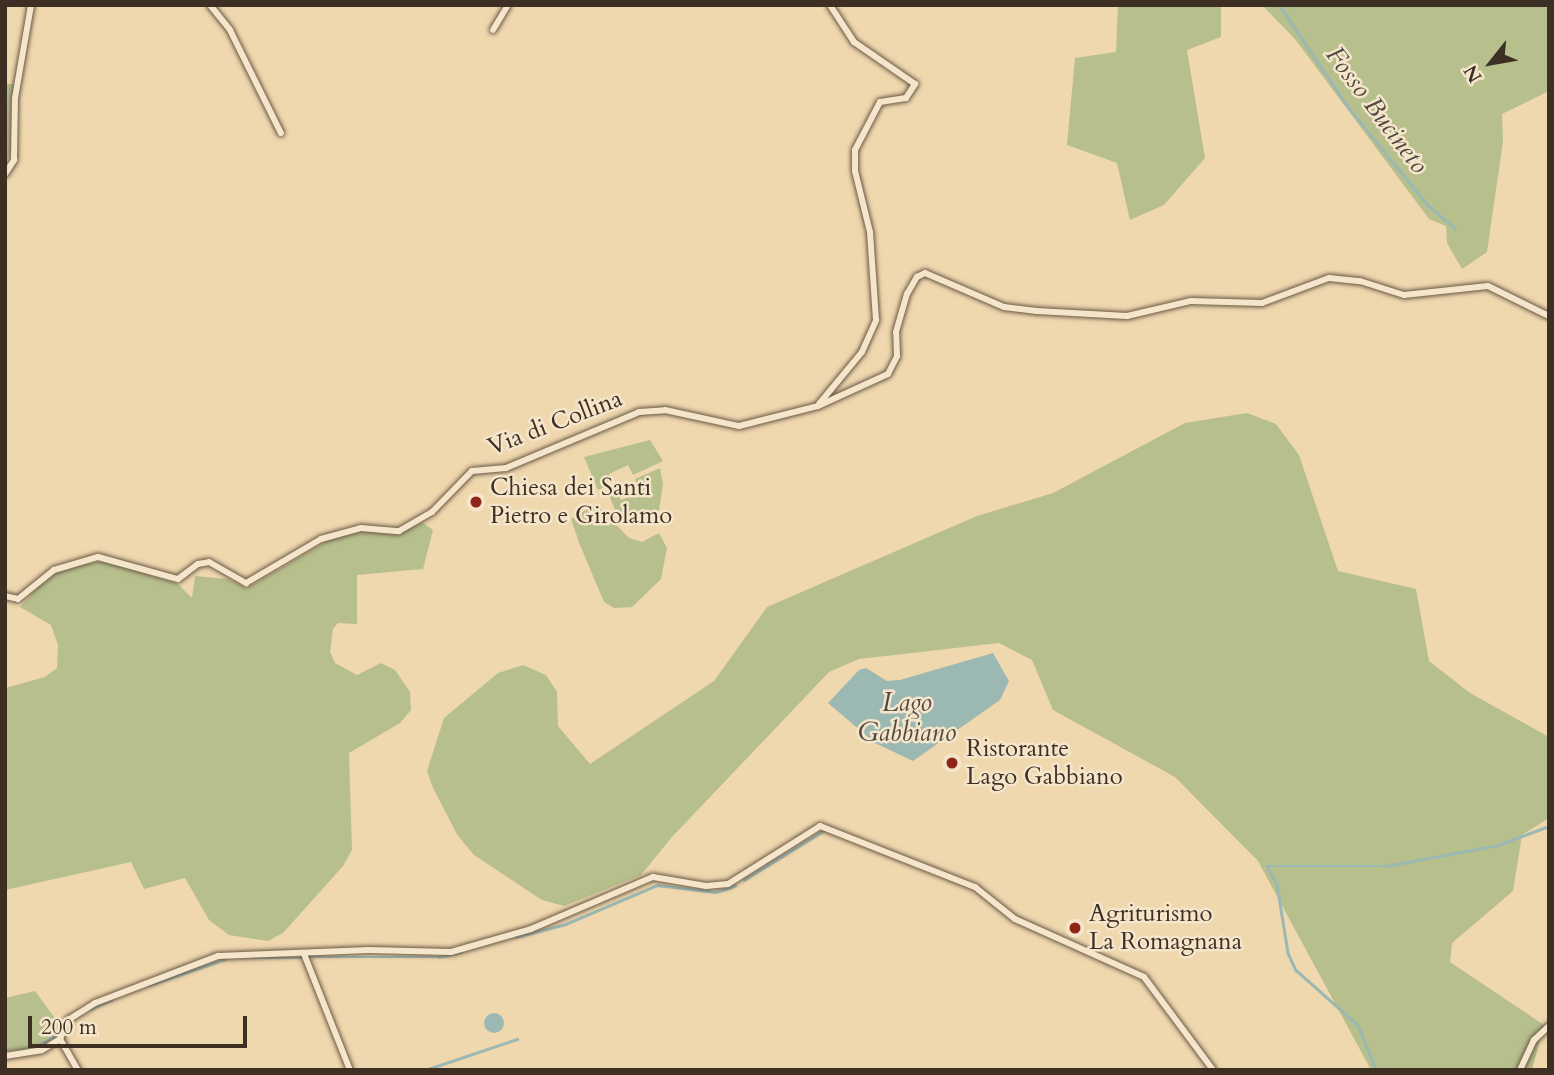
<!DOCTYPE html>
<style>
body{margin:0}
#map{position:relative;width:1554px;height:1075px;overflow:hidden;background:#efd7ae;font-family:Cardo,serif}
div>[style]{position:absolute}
.green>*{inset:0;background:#b7bf8c}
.water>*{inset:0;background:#9bb8b2}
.round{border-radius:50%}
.stream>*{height:2.5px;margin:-1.25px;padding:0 1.25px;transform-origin:1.25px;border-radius:1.25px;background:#9bb8b2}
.roads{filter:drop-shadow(0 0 2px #6a5946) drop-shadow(0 0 2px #6a5946)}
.minor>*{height:6px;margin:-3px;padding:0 3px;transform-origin:3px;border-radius:3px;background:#f5e5ca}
.dots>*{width:19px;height:19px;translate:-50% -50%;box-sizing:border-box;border:4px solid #f5e5ca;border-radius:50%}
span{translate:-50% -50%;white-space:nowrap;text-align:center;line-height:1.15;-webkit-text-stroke:5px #f5e5ca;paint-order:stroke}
.street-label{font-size:24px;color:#3d2f24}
.poi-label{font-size:24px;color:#3d2f24}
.left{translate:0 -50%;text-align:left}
.water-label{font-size:26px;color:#504a40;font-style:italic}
.frame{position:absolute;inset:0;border:7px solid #3d2f24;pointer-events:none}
.north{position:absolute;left:1456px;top:28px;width:70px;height:70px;-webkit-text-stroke:5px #f5e5ca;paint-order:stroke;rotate:239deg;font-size:19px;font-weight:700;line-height:28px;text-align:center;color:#3d2f24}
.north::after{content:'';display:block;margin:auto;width:24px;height:32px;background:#3d2f24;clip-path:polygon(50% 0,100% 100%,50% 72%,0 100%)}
.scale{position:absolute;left:28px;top:1016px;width:219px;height:32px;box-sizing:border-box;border:4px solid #3d2f24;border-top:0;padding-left:9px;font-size:21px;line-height:24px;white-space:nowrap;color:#3d2f24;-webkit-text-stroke:5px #f5e5ca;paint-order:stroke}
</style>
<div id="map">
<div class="green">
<div style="clip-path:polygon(1118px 5px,1221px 5px,1221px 37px,1187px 50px,1205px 158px,1164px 205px,1130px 220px,1117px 163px,1067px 145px,1075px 58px,1116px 52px)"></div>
<div style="clip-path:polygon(1262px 5px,1549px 5px,1549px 91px,1502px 114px,1503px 141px,1487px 252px,1462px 269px,1447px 243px,1446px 226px,1429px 219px,1295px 39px)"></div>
<div style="clip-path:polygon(5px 84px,15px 84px,11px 150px,5px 167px)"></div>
<div style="clip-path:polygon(1247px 413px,1276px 424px,1299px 455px,1338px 571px,1416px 589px,1429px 661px,1470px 693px,1549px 737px,1549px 818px,1522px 835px,1513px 891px,1452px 943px,1450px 962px,1544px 1025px,1532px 1070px,1371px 1070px,1258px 861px,1175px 777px,1053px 710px,1032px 660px,999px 643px,859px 659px,829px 672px,672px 837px,641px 875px,564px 906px,542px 900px,474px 855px,458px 836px,433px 788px,427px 771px,444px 718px,498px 673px,523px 665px,546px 675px,557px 692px,558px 726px,590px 764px,714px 681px,767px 607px,977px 516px,1053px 493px,1185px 423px)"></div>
<div style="clip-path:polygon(650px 440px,663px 461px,633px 475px,628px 465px,609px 474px,613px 483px,598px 490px,584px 457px)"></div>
<div style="clip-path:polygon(660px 468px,663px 484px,659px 510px,620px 523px,608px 492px,615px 488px,621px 500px,640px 492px,635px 479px)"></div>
<div style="clip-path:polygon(596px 504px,629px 538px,642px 542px,659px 533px,667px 548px,661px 579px,632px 607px,614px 608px,604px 602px,580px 545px,571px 519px)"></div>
<div style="clip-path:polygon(423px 523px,433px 530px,423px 569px,357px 575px,357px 624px,338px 623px,333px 629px,330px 652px,335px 663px,357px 675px,381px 663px,395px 670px,410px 692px,411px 710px,400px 723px,349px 753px,352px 850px,343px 866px,283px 933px,268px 941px,229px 935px,209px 920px,185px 878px,144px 889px,131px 862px,5px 890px,5px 688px,45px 677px,57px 668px,58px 645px,51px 625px,20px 607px,45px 579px,62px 569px,104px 561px,178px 584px,192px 598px,195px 576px,228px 579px,247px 588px,331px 539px,365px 531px,393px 535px)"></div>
<div style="clip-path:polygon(35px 991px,60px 1025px,57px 1032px,29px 1050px,5px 1051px,5px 998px)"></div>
</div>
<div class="water">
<div style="clip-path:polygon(993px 653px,1009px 681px,1000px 700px,913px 761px,875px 743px,828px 703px,859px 670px,866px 668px,887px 681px,900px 680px)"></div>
<div class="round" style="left:484px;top:1013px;width:20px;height:20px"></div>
</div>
<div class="stream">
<div style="left:1279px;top:5px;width:125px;rotate:55.8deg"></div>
<div style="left:1349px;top:108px;width:124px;rotate:50.9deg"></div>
<div style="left:1427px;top:204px;width:37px;rotate:41deg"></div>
<div style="left:1267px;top:866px;width:119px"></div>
<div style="left:1386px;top:866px;width:114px;rotate:-10.6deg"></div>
<div style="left:1498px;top:845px;width:54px;rotate:-20.4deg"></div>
<div style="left:1267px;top:866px;width:21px;rotate:61deg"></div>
<div style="left:1277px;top:884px;width:70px;rotate:80.9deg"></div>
<div style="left:1288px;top:953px;width:19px;rotate:65deg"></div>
<div style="left:1296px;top:970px;width:83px;rotate:41.6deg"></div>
<div style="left:1358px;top:1025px;width:48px;rotate:68.2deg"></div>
<div style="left:744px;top:880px;width:93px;rotate:-31.8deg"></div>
<div style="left:516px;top:937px;width:52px;rotate:-14.6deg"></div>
<div style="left:566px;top:924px;width:99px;rotate:-23.2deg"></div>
<div style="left:657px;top:885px;width:59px;rotate:6.8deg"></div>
<div style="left:716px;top:892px;width:20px;rotate:-18deg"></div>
<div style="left:312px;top:957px;width:127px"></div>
<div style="left:439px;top:957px;width:22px;rotate:-13deg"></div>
<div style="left:250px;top:958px;width:52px"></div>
<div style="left:149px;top:985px;width:81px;rotate:-18.7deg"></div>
<div style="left:91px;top:1009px;width:22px;rotate:-24deg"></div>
<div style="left:34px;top:1048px;width:28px;rotate:-32deg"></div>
<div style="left:425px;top:1070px;width:97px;rotate:-18.6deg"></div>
</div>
<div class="roads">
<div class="minor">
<div style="left:210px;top:5px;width:32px;rotate:51deg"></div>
<div style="left:230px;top:30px;width:115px;rotate:63.7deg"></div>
<div style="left:493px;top:30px;width:29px;rotate:-59deg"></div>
<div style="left:5px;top:174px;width:17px;rotate:-57deg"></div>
<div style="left:14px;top:160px;width:62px;rotate:-89.1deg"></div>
<div style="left:15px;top:98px;width:94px;rotate:-80.2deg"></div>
<div style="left:819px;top:404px;width:67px;rotate:-50.4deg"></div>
<div style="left:862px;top:352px;width:35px;rotate:-66deg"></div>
<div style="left:876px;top:320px;width:88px;rotate:-93.9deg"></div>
<div style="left:870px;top:232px;width:63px;rotate:-103.8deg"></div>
<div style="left:855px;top:171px;width:21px;rotate:-90deg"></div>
<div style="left:855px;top:150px;width:54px;rotate:-62.5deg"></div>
<div style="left:880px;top:102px;width:26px;rotate:-9deg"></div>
<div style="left:906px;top:98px;width:17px;rotate:-57deg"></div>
<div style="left:915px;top:84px;width:74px;rotate:-145.5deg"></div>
<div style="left:854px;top:42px;width:44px;rotate:-123deg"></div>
<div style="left:5px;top:596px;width:13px;rotate:13deg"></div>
<div style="left:18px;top:599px;width:46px;rotate:-38.9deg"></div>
<div style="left:54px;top:570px;width:46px;rotate:-16.5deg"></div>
<div style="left:98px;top:557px;width:83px;rotate:15.4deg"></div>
<div style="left:178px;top:579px;width:25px;rotate:-37deg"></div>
<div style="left:198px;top:564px;width:11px;rotate:-10deg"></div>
<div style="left:209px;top:562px;width:43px;rotate:29.6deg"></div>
<div style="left:246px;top:583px;width:87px;rotate:-30.4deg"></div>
<div style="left:321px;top:539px;width:41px;rotate:-15.4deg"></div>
<div style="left:361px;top:528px;width:38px;rotate:5deg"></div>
<div style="left:399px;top:531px;width:38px;rotate:-30deg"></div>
<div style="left:432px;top:512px;width:57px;rotate:-45.7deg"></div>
<div style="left:472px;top:471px;width:34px;rotate:-5deg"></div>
<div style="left:506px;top:468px;width:144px;rotate:-22.8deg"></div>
<div style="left:639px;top:412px;width:26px;rotate:-4deg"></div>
<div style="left:665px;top:410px;width:76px;rotate:12.2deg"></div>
<div style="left:739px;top:426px;width:81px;rotate:-14.2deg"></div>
<div style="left:818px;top:406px;width:77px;rotate:-24.6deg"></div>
<div style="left:888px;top:374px;width:20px;rotate:-63deg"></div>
<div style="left:897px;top:356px;width:24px;rotate:-92deg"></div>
<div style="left:896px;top:332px;width:40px;rotate:-74deg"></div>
<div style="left:907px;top:294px;width:20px;rotate:-60deg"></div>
<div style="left:917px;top:277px;width:9px;rotate:-27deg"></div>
<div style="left:925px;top:273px;width:86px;rotate:23.3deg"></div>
<div style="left:1004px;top:307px;width:33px;rotate:7deg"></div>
<div style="left:1037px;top:311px;width:90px;rotate:3.2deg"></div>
<div style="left:1127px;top:316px;width:66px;rotate:-13.2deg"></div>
<div style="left:1191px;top:301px;width:71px;rotate:1.6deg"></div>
<div style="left:1262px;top:303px;width:72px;rotate:-20.5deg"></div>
<div style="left:1329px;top:278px;width:31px;rotate:6deg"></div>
<div style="left:1360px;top:281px;width:46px;rotate:17.7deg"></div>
<div style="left:1404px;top:295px;width:84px;rotate:-6.1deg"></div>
<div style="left:1488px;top:286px;width:68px;rotate:26.2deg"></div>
<div style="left:304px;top:954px;width:125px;rotate:68.4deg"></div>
<div style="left:60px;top:1039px;width:36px;rotate:60deg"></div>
<div style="left:5px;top:1056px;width:37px;rotate:-9deg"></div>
<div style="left:42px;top:1050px;width:21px;rotate:-31deg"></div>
<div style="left:60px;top:1039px;width:21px;rotate:-67deg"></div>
<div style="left:68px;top:1020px;width:32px;rotate:-32deg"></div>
<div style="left:95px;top:1003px;width:132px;rotate:-20.9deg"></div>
<div style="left:218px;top:956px;width:151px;rotate:-2.3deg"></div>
<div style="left:369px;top:950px;width:82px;rotate:1.4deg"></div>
<div style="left:451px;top:952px;width:83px;rotate:-16deg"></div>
<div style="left:531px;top:929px;width:133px;rotate:-23.1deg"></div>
<div style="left:653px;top:877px;width:54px;rotate:9.6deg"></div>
<div style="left:706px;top:886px;width:22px;rotate:-5deg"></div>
<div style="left:728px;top:884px;width:109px;rotate:-32.2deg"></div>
<div style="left:820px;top:826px;width:167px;rotate:21.5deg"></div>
<div style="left:975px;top:887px;width:51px;rotate:38.7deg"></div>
<div style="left:1015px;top:919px;width:141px;rotate:24.2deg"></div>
<div style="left:1144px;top:977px;width:116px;rotate:53.4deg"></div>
<div style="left:1520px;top:1070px;width:33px;rotate:-65deg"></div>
<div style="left:1534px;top:1040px;width:21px;rotate:-43deg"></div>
</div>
</div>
<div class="dots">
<div style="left:476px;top:502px;background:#8f2418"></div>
<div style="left:952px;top:763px;background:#8f2418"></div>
<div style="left:1075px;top:928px;background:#8f2418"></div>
</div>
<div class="street-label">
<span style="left:555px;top:423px;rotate:-21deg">Via di Collina</span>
</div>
<div class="poi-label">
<span class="left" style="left:490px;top:502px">Chiesa dei Santi<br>Pietro e Girolamo</span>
<span class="left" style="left:966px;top:763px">Ristorante<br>Lago Gabbiano</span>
<span class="left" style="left:1089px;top:928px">Agriturismo<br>La Romagnana</span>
</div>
<div class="water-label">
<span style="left:1377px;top:110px;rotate:53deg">Fosso Bucineto</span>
<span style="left:907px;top:718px">Lago<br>Gabbiano</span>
</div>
<div class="frame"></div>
<div class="north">N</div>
<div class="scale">200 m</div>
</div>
